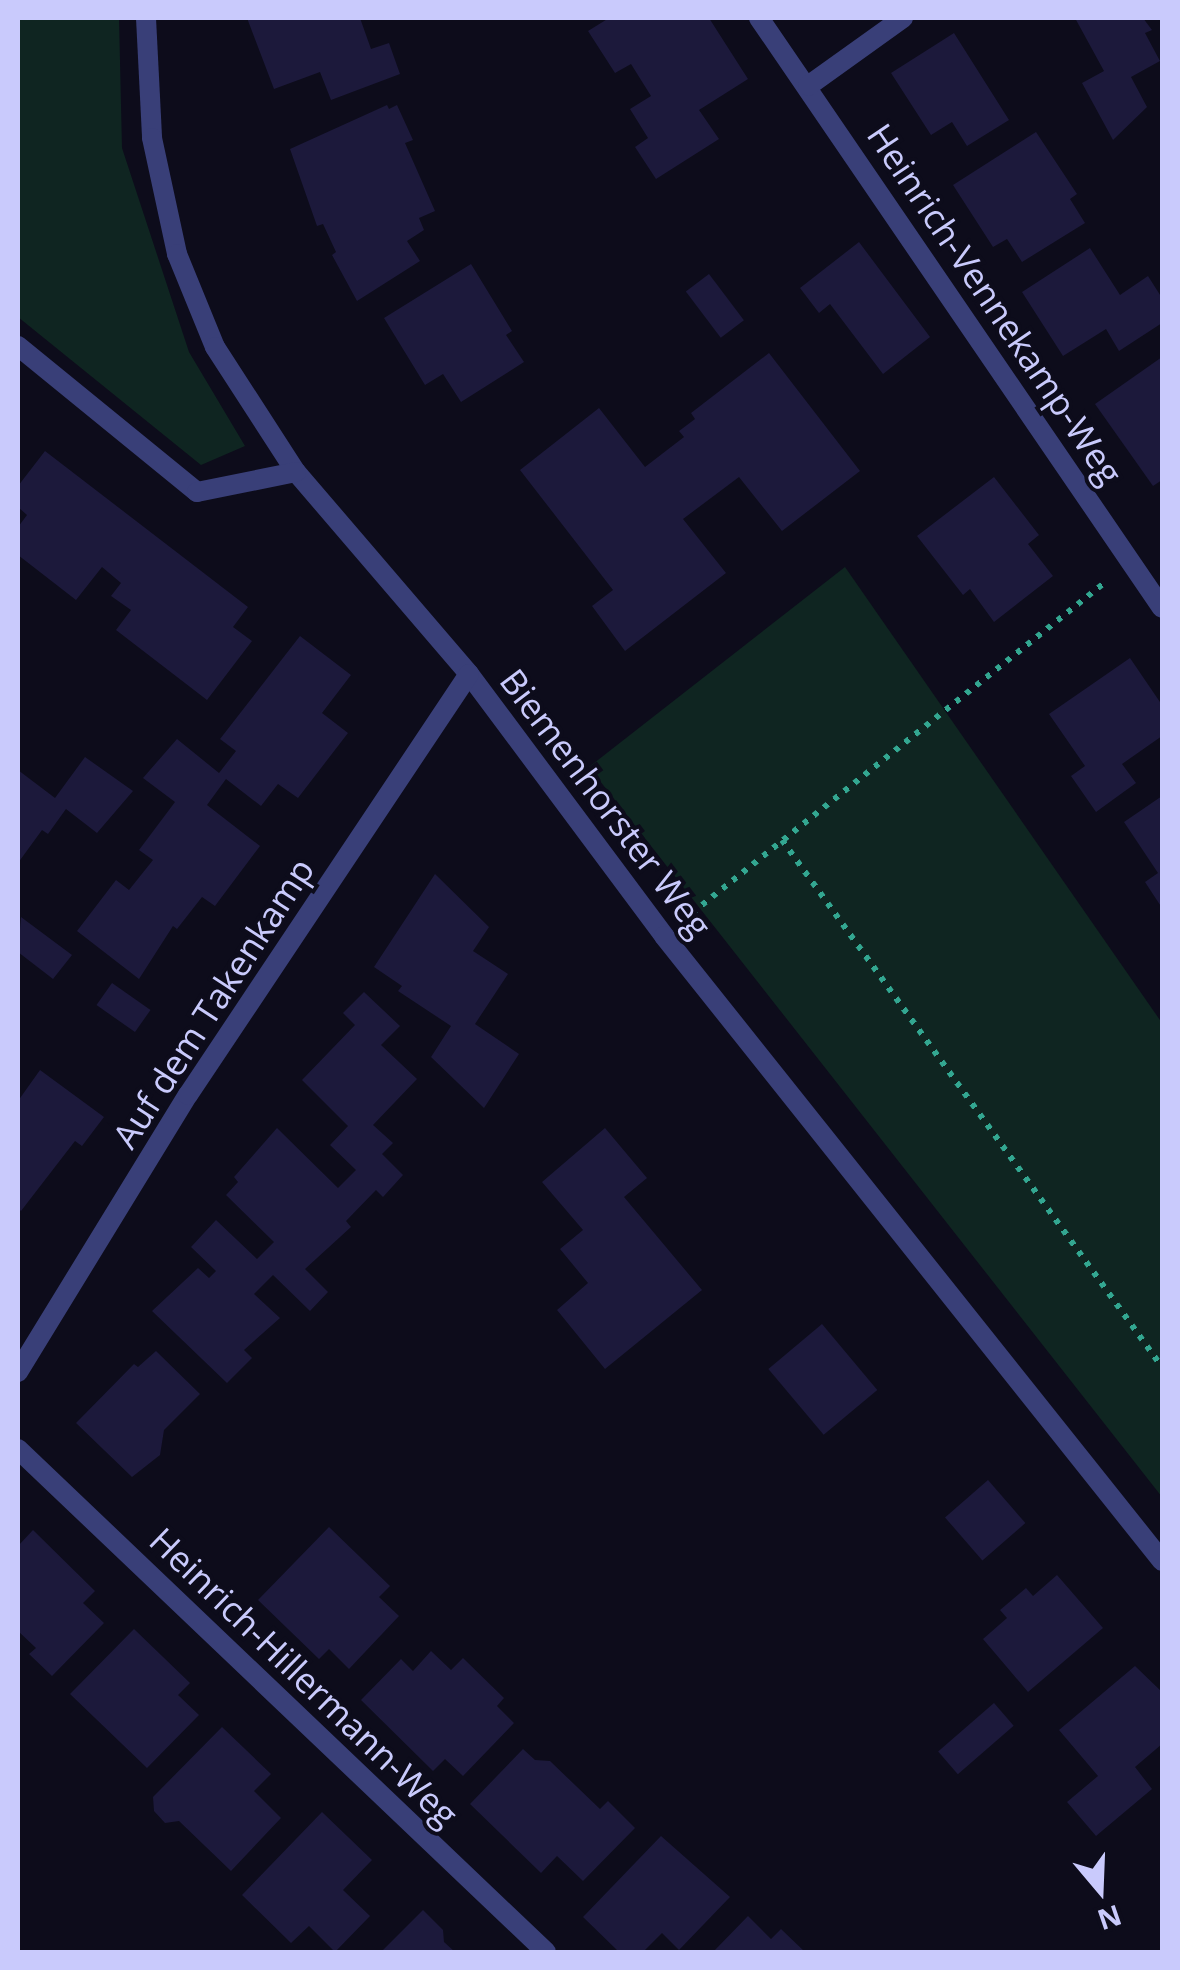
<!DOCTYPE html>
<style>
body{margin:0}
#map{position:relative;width:1180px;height:1970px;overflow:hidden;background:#0d0c1b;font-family:"Open Sans",sans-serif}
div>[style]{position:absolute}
.green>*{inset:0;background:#0f2521}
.building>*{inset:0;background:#1c193b;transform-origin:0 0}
.path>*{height:6px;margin-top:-3px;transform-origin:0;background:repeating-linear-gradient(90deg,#33a791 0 5px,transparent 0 13px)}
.street>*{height:20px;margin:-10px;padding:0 10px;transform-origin:10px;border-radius:10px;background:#393f78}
span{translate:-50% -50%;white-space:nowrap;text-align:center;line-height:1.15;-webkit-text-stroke:8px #0d0c1b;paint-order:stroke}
.street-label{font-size:35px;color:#c9cafc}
.frame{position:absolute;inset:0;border:20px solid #c9cafc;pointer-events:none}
.north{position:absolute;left:1050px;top:1840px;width:100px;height:100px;-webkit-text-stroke:8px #0d0c1b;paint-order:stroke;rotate:161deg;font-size:28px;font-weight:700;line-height:40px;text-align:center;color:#c9cafc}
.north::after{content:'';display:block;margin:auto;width:35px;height:45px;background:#c9cafc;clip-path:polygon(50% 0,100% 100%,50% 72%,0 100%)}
</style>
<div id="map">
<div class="green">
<div style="clip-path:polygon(18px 18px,119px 18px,122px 148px,189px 352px,245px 446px,201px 465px,18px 317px)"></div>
<div style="clip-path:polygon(845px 567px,1162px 1023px,1162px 1497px,589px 767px)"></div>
</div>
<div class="building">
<div style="clip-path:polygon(247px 18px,360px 18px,371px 49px,389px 43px,400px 74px,331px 100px,320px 72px,274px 89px)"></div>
<div style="clip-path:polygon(609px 18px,709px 18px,748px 79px,699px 110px,719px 139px,656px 179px,635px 147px,648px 138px,630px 109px,651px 96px,631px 64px,615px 73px,588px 31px)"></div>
<div style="clip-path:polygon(1075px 18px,1143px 18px,1152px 30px,1145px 33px,1160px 61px,1131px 77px,1147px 107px,1113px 140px,1082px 83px,1104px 71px)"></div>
<div style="clip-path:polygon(954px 33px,1009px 120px,967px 146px,952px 122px,931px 135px,891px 73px)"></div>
<div style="clip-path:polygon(387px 105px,389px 109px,397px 105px,413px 140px,405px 143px,435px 211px,419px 218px,424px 230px,407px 241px,420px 261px,357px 301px,332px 255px,336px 252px,323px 224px,317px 226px,290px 149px)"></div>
<div style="clip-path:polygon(1036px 132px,1077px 194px,1070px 199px,1085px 223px,1022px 262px,1007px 239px,993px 247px,953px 185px)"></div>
<div style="clip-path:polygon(859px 242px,930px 337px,883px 374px,830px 304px,819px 313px,800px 288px)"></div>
<div style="clip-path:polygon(1090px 248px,1120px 295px,1148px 276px,1162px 298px,1162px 323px,1119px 351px,1106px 329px,1063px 356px,1022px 292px)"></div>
<div style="clip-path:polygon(471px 264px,512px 331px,506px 335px,524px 362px,461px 402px,443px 374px,425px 385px,384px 318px)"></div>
<div style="left:709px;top:274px;width:58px;height:29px;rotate:53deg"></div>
<div style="clip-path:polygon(769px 353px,860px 471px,782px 531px,739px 477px,683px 519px,726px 573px,625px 651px,592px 606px,613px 590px,520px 470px,599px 408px,645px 467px,684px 437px,679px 431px,695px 419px,691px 413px)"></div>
<div style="clip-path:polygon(1162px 357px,1162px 480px,1153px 486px,1095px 404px)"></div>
<div style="clip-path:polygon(45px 451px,248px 607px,233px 627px,252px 641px,207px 700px,116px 630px,131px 610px,111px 596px,121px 583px,102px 567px,76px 600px,18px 555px,18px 527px,27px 515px,18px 507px,18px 486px)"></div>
<div style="clip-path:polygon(994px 477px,1039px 535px,1028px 544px,1053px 576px,994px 622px,970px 589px,963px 595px,917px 536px)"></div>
<div style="clip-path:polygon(300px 636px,351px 675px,322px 713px,348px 733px,298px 798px,278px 784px,261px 806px,226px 779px,207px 805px,260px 846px,215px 906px,202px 897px,177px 929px,173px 926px,139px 979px,77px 931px,116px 880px,129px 890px,153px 860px,139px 850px,175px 802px,143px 778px,177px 739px,219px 773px,236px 751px,220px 739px)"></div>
<div style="clip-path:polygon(1130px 658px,1162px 705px,1162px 736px,1122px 764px,1136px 783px,1096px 812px,1071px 776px,1085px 766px,1049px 714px)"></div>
<div style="clip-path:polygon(85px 757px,133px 791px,97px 833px,66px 809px,48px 834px,42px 830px,18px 863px,18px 770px,55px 798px)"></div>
<div style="clip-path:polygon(1162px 796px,1162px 908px,1145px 882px,1158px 873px,1124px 822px)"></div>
<div style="clip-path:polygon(435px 874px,489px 927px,473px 951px,508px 974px,475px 1024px,519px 1054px,484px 1108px,431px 1057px,451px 1026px,398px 991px,402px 986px,374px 967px)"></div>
<div style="clip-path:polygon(21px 917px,72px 955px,53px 979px,18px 952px)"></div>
<div style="left:112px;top:983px;width:47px;height:27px;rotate:35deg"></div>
<div style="clip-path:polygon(364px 992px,400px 1026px,381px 1045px,417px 1079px,373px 1125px,393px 1143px,382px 1154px,403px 1175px,383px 1197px,376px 1190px,346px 1221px,351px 1227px,305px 1269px,328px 1292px,310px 1311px,273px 1275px,254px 1294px,280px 1318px,244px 1350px,252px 1358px,227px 1383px,152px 1311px,198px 1268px,209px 1278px,216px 1271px,191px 1247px,216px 1220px,257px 1259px,274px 1242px,226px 1195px,238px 1182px,234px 1177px,277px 1128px,338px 1188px,356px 1170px,330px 1145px,348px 1126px,302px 1080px,355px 1025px,343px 1013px)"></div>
<div style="clip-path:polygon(40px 1070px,104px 1117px,82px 1146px,75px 1141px,21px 1211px,18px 1208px,18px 1101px)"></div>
<div style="clip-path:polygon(605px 1128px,647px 1178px,624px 1197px,702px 1290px,605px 1369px,557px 1310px,588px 1283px,560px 1249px,583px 1230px,542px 1182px)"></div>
<div style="left:822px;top:1324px;width:86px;height:70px;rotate:50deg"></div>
<div style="clip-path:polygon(156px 1351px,200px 1394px,164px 1430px,160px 1455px,132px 1477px,76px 1423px,134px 1364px,138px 1367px)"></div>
<div style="left:988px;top:1480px;width:57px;height:57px;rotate:49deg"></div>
<div style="clip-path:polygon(329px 1527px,390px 1586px,379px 1597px,399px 1616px,349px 1669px,329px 1649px,319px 1659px,258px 1600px)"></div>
<div style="clip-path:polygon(33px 1530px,95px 1591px,83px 1603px,104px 1623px,52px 1676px,29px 1654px,36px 1648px,18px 1631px,18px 1546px)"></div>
<div style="clip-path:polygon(1057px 1575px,1103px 1628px,1028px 1692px,983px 1639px,1007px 1618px,1000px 1610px,1026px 1588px,1033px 1596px)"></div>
<div style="clip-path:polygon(134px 1629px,190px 1683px,178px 1695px,199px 1715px,147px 1768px,70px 1694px)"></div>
<div style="clip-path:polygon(431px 1651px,451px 1670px,463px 1658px,504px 1698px,497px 1706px,514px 1723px,463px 1776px,445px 1759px,433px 1771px,361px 1700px,401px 1659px,413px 1671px)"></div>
<div style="clip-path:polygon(1135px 1666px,1162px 1692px,1162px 1744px,1135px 1767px,1152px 1789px,1096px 1836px,1067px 1802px,1098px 1776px,1059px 1730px)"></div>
<div style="left:994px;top:1703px;width:30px;height:74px;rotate:49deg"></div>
<div style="clip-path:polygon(222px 1727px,271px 1774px,254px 1791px,281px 1818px,231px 1871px,179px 1821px,165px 1823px,154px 1811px,153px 1797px)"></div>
<div style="clip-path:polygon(523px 1749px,535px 1760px,550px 1761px,600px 1809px,608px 1801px,635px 1828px,583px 1881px,557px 1856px,541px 1873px,470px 1804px)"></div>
<div style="clip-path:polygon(322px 1812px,372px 1860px,343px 1890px,370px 1916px,335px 1952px,309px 1926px,291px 1943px,242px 1895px)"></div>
<div style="clip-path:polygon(661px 1836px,730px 1897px,679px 1950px,662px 1933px,643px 1952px,619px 1952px,583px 1917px)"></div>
<div style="clip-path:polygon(423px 1910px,443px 1930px,444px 1942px,455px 1952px,381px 1952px)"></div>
<div style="clip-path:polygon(748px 1916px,771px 1939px,781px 1929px,805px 1952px,713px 1952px)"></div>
</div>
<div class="path">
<div style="left:782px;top:840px;width:650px;rotate:54.21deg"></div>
<div style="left:692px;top:913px;width:526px;rotate:-38.68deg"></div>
</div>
<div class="street">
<div style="left:146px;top:18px;width:120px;rotate:87.1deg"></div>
<div style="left:152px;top:138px;width:119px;rotate:77.8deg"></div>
<div style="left:177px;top:254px;width:100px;rotate:67.8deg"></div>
<div style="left:215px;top:347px;width:149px;rotate:57.1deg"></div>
<div style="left:296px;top:472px;width:266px;rotate:49.4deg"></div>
<div style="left:469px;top:674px;width:327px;rotate:53.3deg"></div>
<div style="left:664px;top:936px;width:799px;rotate:51.45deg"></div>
<div style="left:759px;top:18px;width:714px;rotate:55.66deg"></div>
<div style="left:808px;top:86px;width:117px;rotate:-35.6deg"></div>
<div style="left:18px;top:346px;width:231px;rotate:39.2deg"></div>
<div style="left:197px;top:492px;width:101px;rotate:-11.4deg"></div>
<div style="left:18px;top:1372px;width:325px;rotate:-58.5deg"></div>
<div style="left:188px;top:1095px;width:506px;rotate:-56.28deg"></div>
<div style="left:18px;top:1449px;width:729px;rotate:43.61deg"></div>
</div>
<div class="street-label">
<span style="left:995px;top:304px;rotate:56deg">Heinrich-Vennekamp-Weg</span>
<span style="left:606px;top:803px;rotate:53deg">Biemenhorster Weg</span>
<span style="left:213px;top:1003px;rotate:-57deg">Auf dem Takenkamp</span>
<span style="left:304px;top:1677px;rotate:44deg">Heinrich-Hillermann-Weg</span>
</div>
<div class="frame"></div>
<div class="north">N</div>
</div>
